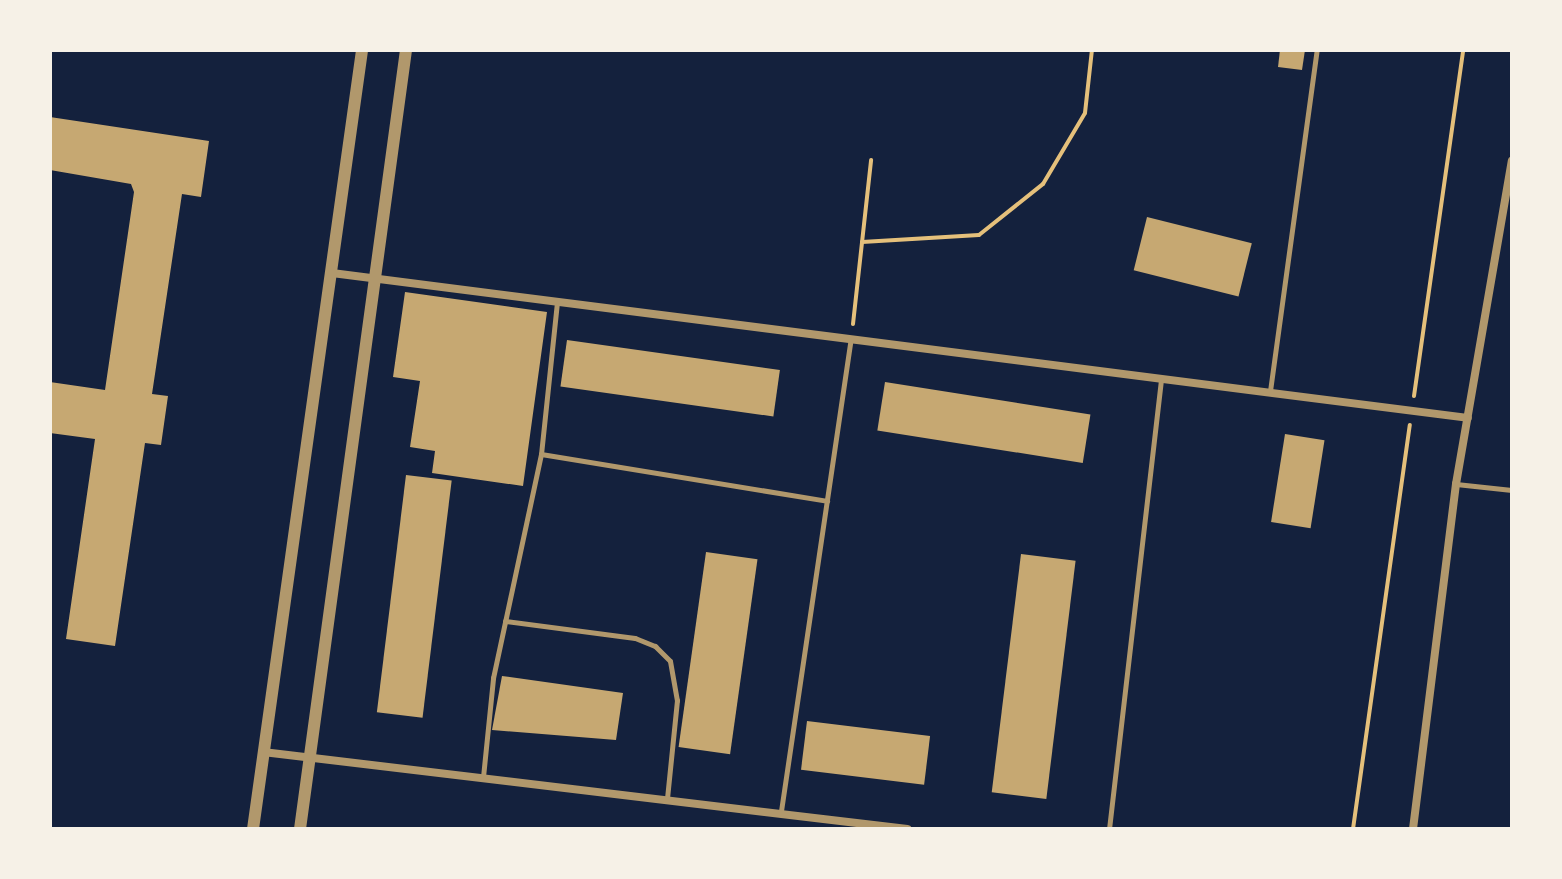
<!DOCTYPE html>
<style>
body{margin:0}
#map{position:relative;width:1562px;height:879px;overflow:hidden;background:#14213d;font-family:"Archivo Narrow",sans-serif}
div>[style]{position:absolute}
.building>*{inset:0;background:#c6a872;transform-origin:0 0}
.path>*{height:4px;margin:-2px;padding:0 2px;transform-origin:2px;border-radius:2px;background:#e5c07b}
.service>*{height:5px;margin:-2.5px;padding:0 2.5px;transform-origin:2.5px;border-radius:2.5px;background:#b1986c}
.minor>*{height:8px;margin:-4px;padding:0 4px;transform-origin:4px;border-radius:4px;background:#b1986c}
.tertiary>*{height:12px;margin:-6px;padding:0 6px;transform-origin:6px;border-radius:6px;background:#b1986c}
span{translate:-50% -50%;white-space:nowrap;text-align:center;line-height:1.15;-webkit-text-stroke:6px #f6f1e7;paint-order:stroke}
.frame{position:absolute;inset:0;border:52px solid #f6f1e7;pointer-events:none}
</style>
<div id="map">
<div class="building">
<div style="clip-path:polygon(1280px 50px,1305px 50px,1302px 70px,1278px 67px)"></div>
<div style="clip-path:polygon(50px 117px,209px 141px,201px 197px,182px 194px,152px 394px,168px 396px,161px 445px,145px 443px,115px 646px,66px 639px,95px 439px,50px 433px,50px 382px,105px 390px,134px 192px,131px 184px,50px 170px)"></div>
<div style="left:1147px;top:217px;width:108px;height:55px;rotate:14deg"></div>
<div style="clip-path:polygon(405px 292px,547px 312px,523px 486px,432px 473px,435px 451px,410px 447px,420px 381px,393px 377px)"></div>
<div style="left:567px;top:340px;width:215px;height:47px;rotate:8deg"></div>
<div style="left:885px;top:382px;width:208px;height:49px;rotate:9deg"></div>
<div style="left:1285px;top:434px;width:40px;height:89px;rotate:9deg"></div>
<div style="left:406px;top:475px;width:46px;height:239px;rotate:7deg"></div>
<div style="left:706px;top:552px;width:52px;height:197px;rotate:8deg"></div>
<div style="left:1021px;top:554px;width:55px;height:240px;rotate:7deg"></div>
<div style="clip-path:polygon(502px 676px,623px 693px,616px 740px,492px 730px)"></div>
<div style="left:807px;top:721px;width:124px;height:49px;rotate:7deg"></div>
</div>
<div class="path">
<div style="left:862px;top:242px;width:117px;rotate:-3.4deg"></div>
<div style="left:979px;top:235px;width:82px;rotate:-38.6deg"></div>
<div style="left:1043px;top:184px;width:82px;rotate:-59.4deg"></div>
<div style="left:1085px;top:113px;width:63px;rotate:-83.7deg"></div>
<div style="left:853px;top:324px;width:165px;rotate:-83.7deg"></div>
<div style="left:1414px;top:396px;width:349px;rotate:-81.9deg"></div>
<div style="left:1353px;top:829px;width:408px;rotate:-82deg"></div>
</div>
<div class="service">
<div style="left:557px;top:302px;width:153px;rotate:96deg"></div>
<div style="left:541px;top:454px;width:290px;rotate:9.3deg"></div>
<div style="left:1270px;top:391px;width:344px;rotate:-82.2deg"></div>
<div style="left:1456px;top:484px;width:56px;rotate:6.1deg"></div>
<div style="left:505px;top:621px;width:131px;rotate:7.5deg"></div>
<div style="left:635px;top:638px;width:22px;rotate:22deg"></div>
<div style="left:655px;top:646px;width:21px;rotate:45deg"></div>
<div style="left:670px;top:661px;width:40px;rotate:80deg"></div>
<div style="left:677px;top:700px;width:99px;rotate:95.8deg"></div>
<div style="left:483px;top:777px;width:100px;rotate:-84.2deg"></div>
<div style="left:493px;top:678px;width:229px;rotate:-77.9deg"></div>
<div style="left:781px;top:811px;width:477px;rotate:-81.6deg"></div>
<div style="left:1109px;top:829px;width:454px;rotate:-83.4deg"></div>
</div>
<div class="minor">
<div style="left:332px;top:273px;width:1145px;rotate:7.27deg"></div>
<div style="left:263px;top:752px;width:649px;rotate:6.82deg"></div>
<div style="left:1413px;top:829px;width:348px;rotate:-82.9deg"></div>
<div style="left:1456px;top:484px;width:328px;rotate:-80.2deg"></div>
</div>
<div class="tertiary">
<div style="left:253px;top:829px;width:787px;rotate:-82.03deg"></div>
<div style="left:300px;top:829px;width:786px;rotate:-82.25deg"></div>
</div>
<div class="frame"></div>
</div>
